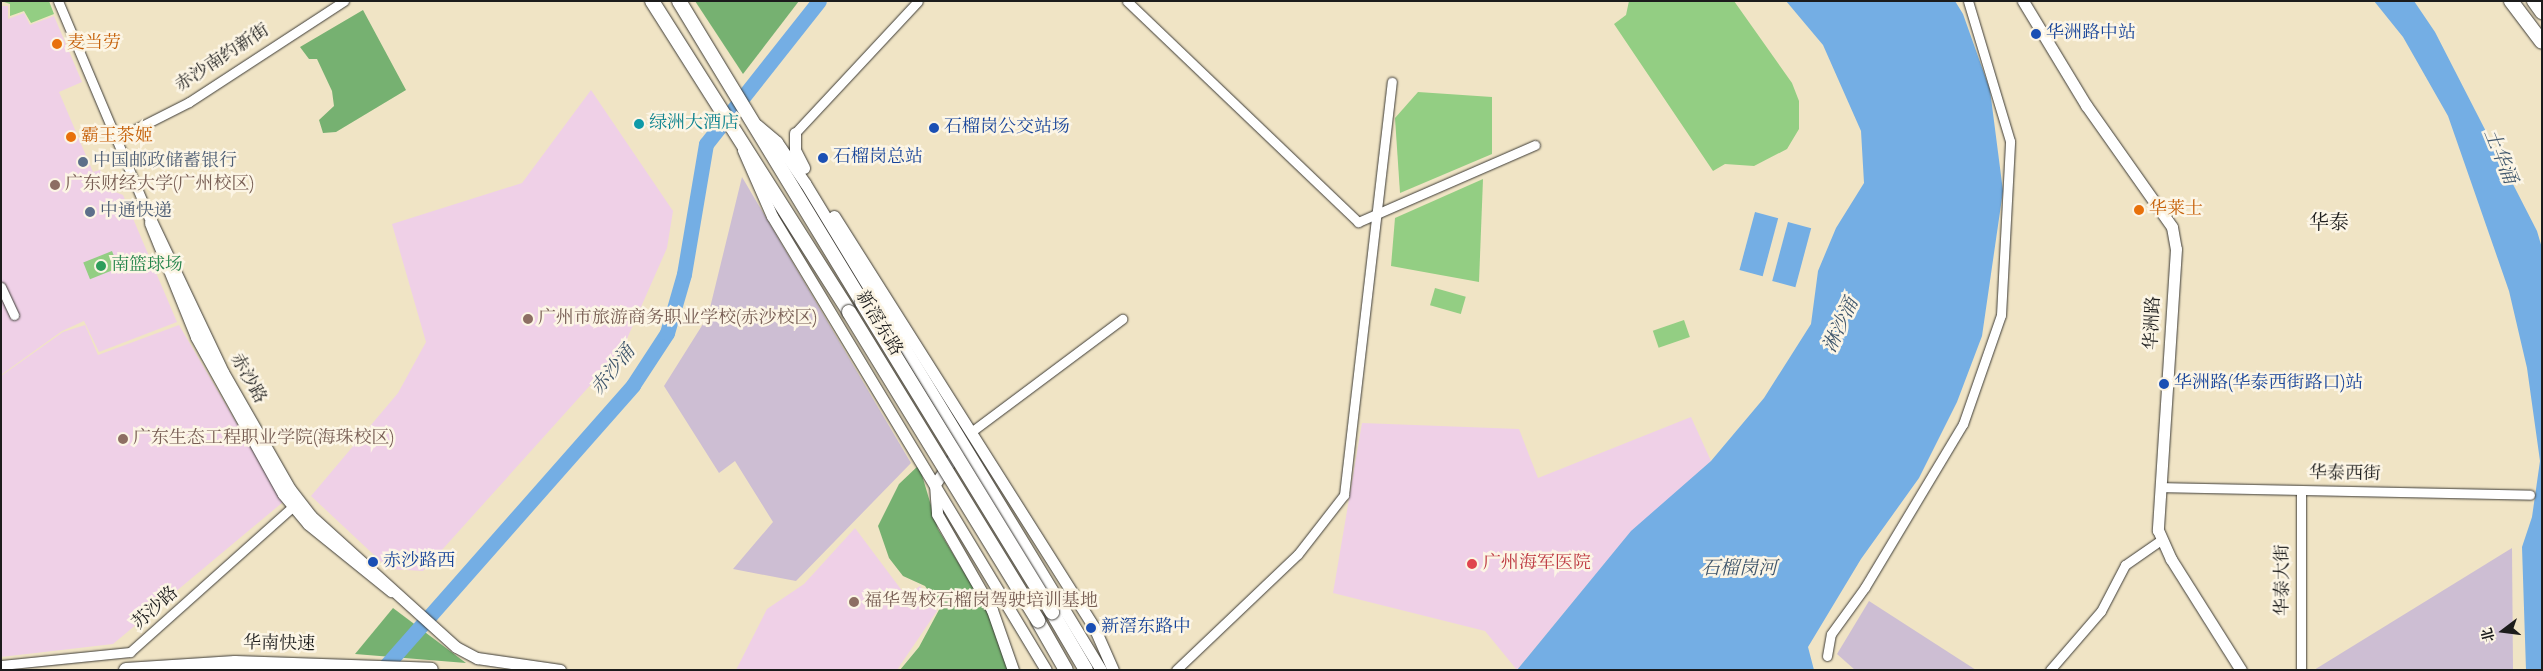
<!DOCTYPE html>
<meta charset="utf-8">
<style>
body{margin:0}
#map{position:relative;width:2543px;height:671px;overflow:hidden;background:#f0e4c5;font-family:"IM FELL English","Noto Serif SC",serif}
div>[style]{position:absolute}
.built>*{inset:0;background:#efd0e7}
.industrial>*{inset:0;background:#cdbed3}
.green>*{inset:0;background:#93ce83;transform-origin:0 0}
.forest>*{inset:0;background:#76b171}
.water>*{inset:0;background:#74aee4;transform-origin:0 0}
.river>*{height:15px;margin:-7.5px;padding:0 7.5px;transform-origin:7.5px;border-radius:7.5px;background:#74aee4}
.roads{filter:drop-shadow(0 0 1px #3c3a35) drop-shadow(0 0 1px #3c3a35)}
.minor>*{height:9px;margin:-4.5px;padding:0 4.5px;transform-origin:4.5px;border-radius:4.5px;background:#fff}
.major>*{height:11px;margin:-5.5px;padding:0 5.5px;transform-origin:5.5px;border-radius:5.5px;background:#fff}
.highway>*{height:14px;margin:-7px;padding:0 7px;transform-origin:7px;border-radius:7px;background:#fff}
.bridges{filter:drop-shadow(0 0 1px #3c3a35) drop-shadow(0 0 1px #3c3a35)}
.highway-bridge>*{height:14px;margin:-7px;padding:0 7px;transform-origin:7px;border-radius:7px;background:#fff}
.dots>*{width:14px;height:14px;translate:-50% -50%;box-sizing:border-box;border:2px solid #fcf5e5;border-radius:50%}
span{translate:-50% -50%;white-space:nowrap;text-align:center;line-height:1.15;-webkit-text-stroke:5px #fcf5e5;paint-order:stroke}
.transit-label{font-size:18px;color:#164399}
.left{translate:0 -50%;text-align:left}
.food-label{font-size:18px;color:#c56008}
.street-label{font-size:18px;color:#1c1c1c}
.culture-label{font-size:18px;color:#0d838f}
.service-label{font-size:18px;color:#4e5e75}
.education-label{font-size:18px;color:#785e54}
.leisure-label{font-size:18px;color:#27864d}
.health-label{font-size:18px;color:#be3a42}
.water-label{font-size:19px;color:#3f566c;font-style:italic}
.quarter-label{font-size:20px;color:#1c1c1c}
.frame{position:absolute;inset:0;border:2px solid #1c1c1c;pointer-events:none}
.north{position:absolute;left:2478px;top:606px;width:50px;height:50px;-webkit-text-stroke:4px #fcf5e5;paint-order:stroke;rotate:255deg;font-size:14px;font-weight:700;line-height:20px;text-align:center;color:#1c1c1c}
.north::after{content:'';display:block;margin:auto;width:18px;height:22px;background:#1c1c1c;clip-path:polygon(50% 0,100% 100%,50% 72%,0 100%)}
</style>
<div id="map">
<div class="built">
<div style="clip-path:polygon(1px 6px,8px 6px,8px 19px,24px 13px,30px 25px,54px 16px,82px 82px,59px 92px,93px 172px,100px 170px,113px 191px,123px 195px,177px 322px,99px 352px,84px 321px,62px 331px,1px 375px)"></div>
<div style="clip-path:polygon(591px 90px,673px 211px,667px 248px,622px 350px,423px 571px,389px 569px,311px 496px,398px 393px,426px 342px,392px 224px,522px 183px)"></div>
<div style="clip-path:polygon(85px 325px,98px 355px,179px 325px,283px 502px,113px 644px,1px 657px,1px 376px,63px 332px)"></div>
<div style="clip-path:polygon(1691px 417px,1711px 461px,1629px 534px,1517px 670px,1485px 631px,1333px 593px,1362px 423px,1519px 429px,1538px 478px)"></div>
<div style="clip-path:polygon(855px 528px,906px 596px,920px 586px,937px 611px,897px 670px,736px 670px,767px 609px,804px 584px)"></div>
</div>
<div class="industrial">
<div style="clip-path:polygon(742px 177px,911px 463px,796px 581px,733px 569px,773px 522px,735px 461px,719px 473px,664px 386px,708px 316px)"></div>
<div style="clip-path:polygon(2512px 548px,2513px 670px,2314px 670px)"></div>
<div style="clip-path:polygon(1869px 601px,1976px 670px,1855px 670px,1837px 654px)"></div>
</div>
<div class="green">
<div style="clip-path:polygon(1px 1px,49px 1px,54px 14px,31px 23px,24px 11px,10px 16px,10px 4px)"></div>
<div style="clip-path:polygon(1629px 1px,1734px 1px,1792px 83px,1799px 101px,1799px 129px,1787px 149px,1754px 166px,1725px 164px,1713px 171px,1614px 24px,1626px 15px)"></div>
<div style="clip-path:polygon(1418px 92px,1492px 97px,1492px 154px,1400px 193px,1395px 118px)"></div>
<div style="clip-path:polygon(1483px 179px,1479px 282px,1391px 266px,1395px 218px)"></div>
<div style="left:112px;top:251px;width:18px;height:31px;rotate:68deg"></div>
<div style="left:1435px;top:288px;width:32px;height:18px;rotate:16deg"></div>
<div style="left:1684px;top:320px;width:18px;height:33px;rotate:71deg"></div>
</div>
<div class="forest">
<div style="clip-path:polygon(695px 1px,799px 1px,743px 74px)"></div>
<div style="clip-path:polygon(363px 10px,406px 90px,336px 132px,323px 133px,319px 120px,334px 106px,332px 91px,317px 59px,309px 59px,300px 47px)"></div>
<div style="clip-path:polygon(919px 465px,938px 529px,988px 612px,1008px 670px,900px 670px,919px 647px,940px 608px,925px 586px,903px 576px,889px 558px,878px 526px,899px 484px)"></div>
<div style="clip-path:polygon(393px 608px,466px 663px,355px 654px)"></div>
</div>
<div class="water">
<div style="clip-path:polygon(1786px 1px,1955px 1px,1963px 14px,1990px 90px,2003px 191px,1982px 336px,1957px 402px,1919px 478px,1861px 559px,1808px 647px,1814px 670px,1517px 670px,1631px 531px,1711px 461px,1764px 398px,1811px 324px,1818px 271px,1836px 228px,1864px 183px,1861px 131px,1823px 45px)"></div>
<div style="clip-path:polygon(2374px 1px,2414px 1px,2435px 32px,2537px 231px,2542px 248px,2542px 670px,2526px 670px,2522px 547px,2532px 517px,2540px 461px,2527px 368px,2509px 291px,2448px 116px,2403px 37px)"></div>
<div style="left:1755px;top:212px;width:24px;height:60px;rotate:15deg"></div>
<div style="left:1788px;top:222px;width:24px;height:61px;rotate:15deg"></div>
</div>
<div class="river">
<div style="left:382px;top:670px;width:380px;rotate:-48.6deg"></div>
<div style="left:633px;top:385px;width:62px;rotate:-56.8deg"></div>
<div style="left:667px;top:333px;width:61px;rotate:-73.9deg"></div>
<div style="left:684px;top:274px;width:132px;rotate:-80.4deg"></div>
<div style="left:706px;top:144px;width:182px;rotate:-51.7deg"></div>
</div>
<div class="roads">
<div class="minor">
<div style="left:58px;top:1px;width:229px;rotate:67.1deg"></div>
<div style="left:1127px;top:1px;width:320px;rotate:43.7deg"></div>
<div style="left:1358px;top:222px;width:193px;rotate:-23.5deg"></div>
<div style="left:795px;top:133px;width:180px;rotate:-47deg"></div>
<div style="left:116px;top:139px;width:82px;rotate:-26.9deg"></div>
<div style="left:189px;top:102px;width:185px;rotate:-33.1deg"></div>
<div style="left:1px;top:287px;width:31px;rotate:65deg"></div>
<div style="left:971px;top:432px;width:189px;rotate:-36.8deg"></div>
<div style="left:2160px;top:487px;width:370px;rotate:1.2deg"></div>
<div style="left:1827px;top:656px;width:22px;rotate:-80deg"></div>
<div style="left:1831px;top:634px;width:58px;rotate:-54.1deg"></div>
<div style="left:1865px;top:587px;width:190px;rotate:-59deg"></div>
<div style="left:1963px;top:424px;width:115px;rotate:-70.8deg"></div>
<div style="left:2001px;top:315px;width:174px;rotate:-87deg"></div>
<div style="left:2010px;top:141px;width:146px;rotate:-106.7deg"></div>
<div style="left:1px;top:665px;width:130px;rotate:-5.8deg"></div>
<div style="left:130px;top:652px;width:225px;rotate:-41.8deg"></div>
<div style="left:1176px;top:670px;width:168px;rotate:-43.6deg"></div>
<div style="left:1298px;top:554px;width:75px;rotate:-52.1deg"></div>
<div style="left:1344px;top:495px;width:416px;rotate:-83.4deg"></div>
<div style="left:2050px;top:670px;width:78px;rotate:-49.2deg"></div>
<div style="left:2101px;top:611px;width:52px;rotate:-62.4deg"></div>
<div style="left:2125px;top:565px;width:44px;rotate:-34.8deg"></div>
<div style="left:2301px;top:670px;width:180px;rotate:-90deg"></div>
</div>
<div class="major">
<div style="left:2023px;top:1px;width:122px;rotate:58.8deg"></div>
<div style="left:2086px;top:105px;width:149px;rotate:54.8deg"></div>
<div style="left:2172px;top:227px;width:22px;rotate:80deg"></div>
<div style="left:2176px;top:249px;width:282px;rotate:93.7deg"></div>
<div style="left:2158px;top:530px;width:32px;rotate:66deg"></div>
<div style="left:2171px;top:559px;width:131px;rotate:57.8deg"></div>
<div style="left:757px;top:125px;width:26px;rotate:40deg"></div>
<div style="left:777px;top:142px;width:50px;rotate:55.7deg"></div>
<div style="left:805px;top:183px;width:570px;rotate:58.71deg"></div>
<div style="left:795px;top:133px;width:17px;rotate:90deg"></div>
<div style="left:795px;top:150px;width:20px;rotate:63deg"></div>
<div style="left:743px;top:150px;width:72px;rotate:66.3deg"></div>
<div style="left:772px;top:216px;width:530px;rotate:58.89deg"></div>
<div style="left:147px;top:212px;width:177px;rotate:64.6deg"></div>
<div style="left:223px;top:372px;width:135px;rotate:60.2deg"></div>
<div style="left:290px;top:489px;width:34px;rotate:52deg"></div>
<div style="left:311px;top:516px;width:195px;rotate:42.1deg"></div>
<div style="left:456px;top:647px;width:24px;rotate:28deg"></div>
<div style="left:477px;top:658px;width:84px;rotate:8.2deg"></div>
<div style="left:834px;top:216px;width:486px;rotate:57.7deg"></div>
<div style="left:1094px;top:627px;width:47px;rotate:66.2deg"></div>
<div style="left:150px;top:223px;width:123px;rotate:68deg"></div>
<div style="left:196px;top:337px;width:179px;rotate:61deg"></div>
<div style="left:283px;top:494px;width:39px;rotate:50deg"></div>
<div style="left:308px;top:524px;width:107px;rotate:38.9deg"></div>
<div style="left:960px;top:448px;width:44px;rotate:124.8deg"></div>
<div style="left:935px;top:484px;width:30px;rotate:86deg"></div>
<div style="left:937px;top:514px;width:111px;rotate:60.2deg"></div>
<div style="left:992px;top:610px;width:64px;rotate:70.7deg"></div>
</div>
<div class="highway">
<div style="left:652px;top:1px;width:368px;rotate:57.6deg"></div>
<div style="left:679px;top:1px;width:352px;rotate:58.7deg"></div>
<div style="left:2511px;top:1px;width:51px;rotate:52.9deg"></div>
<div style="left:2534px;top:1px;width:14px;rotate:54deg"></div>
<div style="left:1052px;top:612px;width:67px;rotate:59.6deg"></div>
<div style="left:1038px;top:621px;width:56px;rotate:60.3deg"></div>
<div style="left:126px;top:670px;width:109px;rotate:-3.7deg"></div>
<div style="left:235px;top:663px;width:196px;rotate:2deg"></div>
</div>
</div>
<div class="bridges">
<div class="highway-bridge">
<div style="left:862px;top:302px;width:364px;rotate:58.5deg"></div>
<div style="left:849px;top:312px;width:362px;rotate:58.5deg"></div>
</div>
</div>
<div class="dots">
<div style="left:2036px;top:34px;background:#1a4fb4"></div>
<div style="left:57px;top:44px;background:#e8710a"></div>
<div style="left:639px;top:124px;background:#0f9aa8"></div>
<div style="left:934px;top:128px;background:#1a4fb4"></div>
<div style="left:71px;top:137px;background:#e8710a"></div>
<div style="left:823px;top:158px;background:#1a4fb4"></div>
<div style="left:83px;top:162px;background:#5c6f8a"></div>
<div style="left:55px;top:185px;background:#8d6e63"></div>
<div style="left:2139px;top:210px;background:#e8710a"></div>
<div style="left:90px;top:212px;background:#5c6f8a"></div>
<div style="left:101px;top:266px;background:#2e9e5b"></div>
<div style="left:528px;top:319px;background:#8d6e63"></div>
<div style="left:2164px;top:384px;background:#1a4fb4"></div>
<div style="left:123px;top:439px;background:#8d6e63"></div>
<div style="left:373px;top:562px;background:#1a4fb4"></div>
<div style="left:1472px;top:564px;background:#e0444e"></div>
<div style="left:854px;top:602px;background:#8d6e63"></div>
<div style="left:1091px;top:628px;background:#1a4fb4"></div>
</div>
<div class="transit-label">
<span class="left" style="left:2046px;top:34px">华洲路中站</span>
<span class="left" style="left:944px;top:128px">石榴岗公交站场</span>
<span class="left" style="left:833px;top:158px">石榴岗总站</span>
<span class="left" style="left:2174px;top:384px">华洲路(华泰西街路口)站</span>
<span class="left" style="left:383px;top:562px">赤沙路西</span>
<span class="left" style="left:1101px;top:628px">新滘东路中</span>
</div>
<div class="food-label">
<span class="left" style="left:67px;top:44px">麦当劳</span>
<span class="left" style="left:81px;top:137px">霸王茶姬</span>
<span class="left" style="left:2149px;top:210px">华莱士</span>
</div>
<div class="street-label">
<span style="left:223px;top:59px;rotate:-33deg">赤沙南约新街</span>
<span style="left:2154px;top:323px;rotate:-87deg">华洲路</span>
<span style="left:878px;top:324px;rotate:59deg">新滘东路</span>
<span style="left:247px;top:379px;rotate:61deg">赤沙路</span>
<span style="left:2345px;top:475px;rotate:1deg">华泰西街</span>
<span style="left:2284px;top:580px;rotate:-90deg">华泰大街</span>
<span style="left:156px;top:609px;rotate:-42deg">苏沙路</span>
<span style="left:279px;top:645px;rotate:1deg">华南快速</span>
</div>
<div class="culture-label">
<span class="left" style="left:649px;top:124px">绿洲大酒店</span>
</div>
<div class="service-label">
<span class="left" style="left:93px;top:162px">中国邮政储蓄银行</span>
<span class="left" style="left:100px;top:212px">中通快递</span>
</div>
<div class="education-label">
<span class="left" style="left:65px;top:185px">广东财经大学(广州校区)</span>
<span class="left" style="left:538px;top:319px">广州市旅游商务职业学校(赤沙校区)</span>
<span class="left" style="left:133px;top:439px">广东生态工程职业学院(海珠校区)</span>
<span class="left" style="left:864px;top:602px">福华驾校石榴岗驾驶培训基地</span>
</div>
<div class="leisure-label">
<span class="left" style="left:111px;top:266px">南篮球场</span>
</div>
<div class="health-label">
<span class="left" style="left:1483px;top:564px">广州海军医院</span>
</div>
<div class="water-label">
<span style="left:2499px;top:157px;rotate:68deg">土华涌</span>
<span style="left:1842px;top:326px;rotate:-65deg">淋沙涌</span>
<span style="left:614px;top:371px;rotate:-51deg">赤沙涌</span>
<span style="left:1739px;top:570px">石榴岗河</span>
</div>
<div class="quarter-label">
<span style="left:2329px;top:223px">华泰</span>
</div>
<div class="frame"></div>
<div class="north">北</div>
</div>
